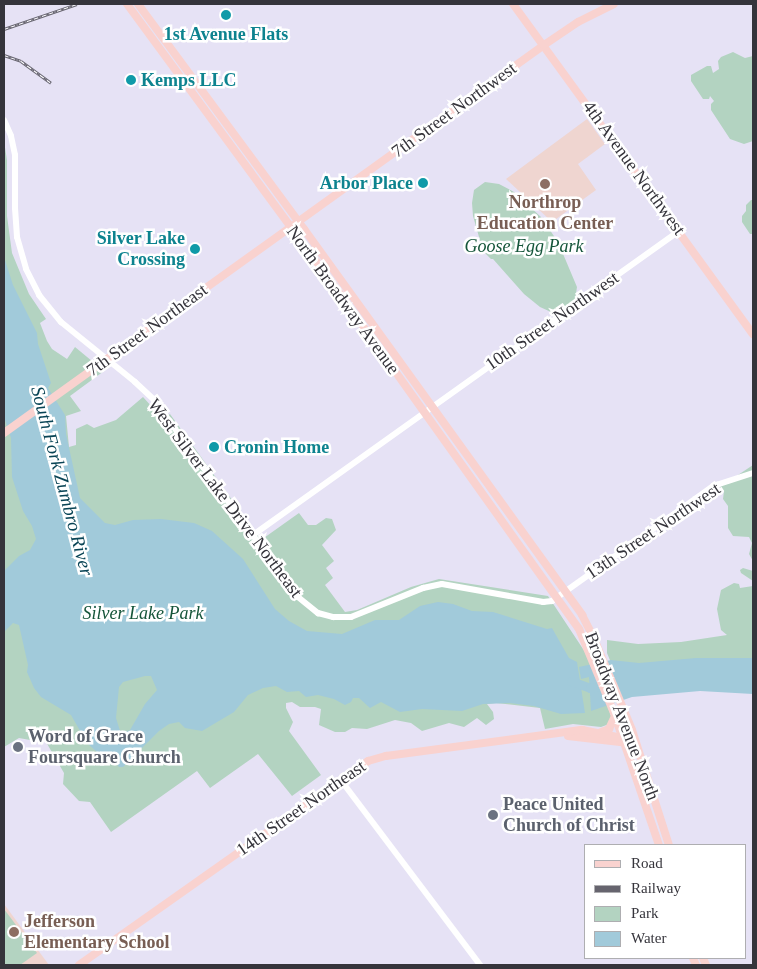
<!DOCTYPE html>
<style>
body{margin:0}
#map{position:relative;width:757px;height:969px;overflow:hidden;background:#e6e2f5;font-family:"Times New Roman",serif}
div>[style]{position:absolute}
.education>*{inset:0;background:#efd5d0}
.green>*{inset:0;background:#b3d3c1}
.water>*{inset:0;background:#a1cada}
.river>*{height:9px;margin:-4.5px;padding:0 4.5px;transform-origin:4.5px;border-radius:4.5px;background:#a1cada}
.minor>*{height:6px;margin:-3px;padding:0 3px;transform-origin:3px;border-radius:3px;background:#fff}
.major>*{height:8px;margin:-4px;padding:0 4px;transform-origin:4px;border-radius:4px;background:#f9d2cf}
.rail>*{height:3px;margin-top:-1.5px;transform-origin:0;background:repeating-linear-gradient(90deg,#fff 0 4px,#66646e 0 8px);box-sizing:border-box;border-block:1px solid #66646e}
.dots>*{width:14px;height:14px;translate:-50% -50%;box-sizing:border-box;border:2px solid #fff;border-radius:50%}
span{translate:-50% -50%;white-space:nowrap;text-align:center;line-height:1.15;-webkit-text-stroke:5px #fff;paint-order:stroke}
.culture-label{font-size:18px;color:#0d838f;font-weight:700}
.left{translate:0 -50%;text-align:left}
.right{translate:-100% -50%;text-align:right}
.street-label{font-size:18px;color:#35343b}
.education-label{font-size:18px;color:#785e54;font-weight:700}
.park-label{font-size:18px;color:#15553a;font-style:italic}
.worship-label{font-size:18px;color:#5b616d;font-weight:700}
.water-label{font-size:19px;color:#094455;font-style:italic}
.frame{position:absolute;inset:0;border:5px solid #35343b;pointer-events:none}
.legend{position:absolute;left:584px;top:844px;width:162px;height:115px;box-sizing:border-box;background:#fff;border:1px solid #aeaeb1;margin:0;padding:6px 9px;list-style:none;font-size:15px;color:#35343b}
.legend li{display:flex;align-items:center;gap:10px;height:25px}
.legend b{width:25px;border:1px solid #aeaeb1}
</style>
<div id="map">
<div class="education">
<div style="clip-path:polygon(587px 119px,605px 144px,578px 164px,596px 190px,552px 222px,506px 179px)"></div>
<div style="clip-path:polygon(4px 904px,49px 965px,4px 965px)"></div>
</div>
<div class="green">
<div style="clip-path:polygon(733px 52px,745px 58px,753px 56px,753px 141px,744px 144px,730px 139px,711px 110px,711px 104px,714px 101px,710px 96px,709px 99px,703px 99px,691px 81px,691px 75px,707px 66px,711px 66px,713px 73px,719px 69px,718px 61px,721px 57px)"></div>
<div style="clip-path:polygon(4px 141px,7px 160px,7px 216px,12px 253px,29px 294px,46px 319px,40px 323px,47px 341px,52px 349px,67px 359px,75px 347px,104px 371px,70px 396px,81px 411px,66px 416px,69px 447px,76px 445px,76px 429px,87px 424px,94px 428px,116px 420px,143px 397px,163px 419px,170px 414px,261px 540px,299px 513px,308px 525px,316px 525px,326px 518px,332px 519px,336px 530px,322px 545px,334px 561px,326px 568px,333px 578px,325px 585px,345px 612px,357px 610px,411px 587px,439px 579px,548px 596px,589px 658px,612px 718px,609px 724px,601px 727px,573px 724px,545px 729px,540px 708px,496px 703px,487px 704px,493px 712px,494px 719px,486px 725px,477px 718px,464px 727px,449px 723px,422px 731px,411px 723px,395px 720px,367px 729px,352px 728px,345px 732px,335px 732px,319px 725px,321px 709px,315px 707px,300px 707px,292px 702px,286px 703px,286px 708px,293px 722px,289px 731px,321px 775px,292px 796px,258px 754px,210px 788px,197px 771px,111px 832px,90px 802px,79px 801px,63px 784px,64px 773px,42px 735px,30px 740px,19px 738px,4px 747px)"></div>
<div style="clip-path:polygon(485px 182px,499px 184px,514px 192px,541px 217px,558px 242px,577px 287px,574px 306px,563px 313px,551px 312px,540px 307px,524px 294px,493px 259px,491px 259px,483px 251px,473px 216px,472px 203px,474px 190px)"></div>
<div style="clip-path:polygon(751px 200px,753px 200px,753px 234px,750px 234px,742px 222px,742px 216px,746px 211px,746px 205px)"></div>
<div style="clip-path:polygon(753px 465px,753px 561px,749px 554px,752px 543px,749px 537px,733px 536px,728px 528px,728px 506px,723px 499px,724px 491px,720px 487px)"></div>
<div style="clip-path:polygon(743px 568px,753px 571px,753px 581px,741px 573px,740px 570px)"></div>
<div style="clip-path:polygon(734px 583px,739px 584px,740px 588px,753px 586px,753px 675px,619px 682px,607px 653px,607px 640px,638px 644px,681px 642px,727px 635px,721px 630px,717px 609px,721px 590px)"></div>
<div style="clip-path:polygon(4px 909px,37px 953px,20px 965px,4px 965px)"></div>
</div>
<div class="water">
<div style="clip-path:polygon(evenodd,4px 257px,13px 285px,37px 333px,38px 344px,51px 383px,48px 388px,65px 415px,66px 434px,80px 498px,105px 523px,115px 525px,133px 520px,161px 519px,194px 523px,212px 531px,243px 559px,275px 609px,289px 621px,307px 631px,342px 634px,375px 620px,399px 620px,420px 606px,438px 602px,453px 604px,472px 611px,493px 612px,547px 629px,552px 628px,569px 658px,577px 662px,585px 713px,561px 714px,534px 706px,510px 703px,483px 704px,462px 711px,422px 709px,400px 712px,381px 702px,370px 708px,359px 698px,353px 698px,351px 702px,345px 705px,334px 699px,318px 695px,306px 697px,299px 691px,287px 692px,276px 686px,263px 688px,248px 695px,234px 712px,202px 731px,185px 728px,179px 722px,169px 724px,159px 731px,123px 767px,119px 767px,112px 758px,97px 752px,87px 743px,71px 715px,41px 697px,34px 688px,27px 672px,28px 665px,19px 625px,13px 623px,4px 632px,4px 571px,19px 556px,30px 550px,36px 539px,32px 526px,23px 511px,12px 477px,11px 438px,4px 417px,4px 257px,145px 676px,151px 676px,157px 690px,145px 704px,130px 730px,121px 734px,116px 718px,119px 687px,123px 682px,145px 676px)"></div>
<div style="clip-path:polygon(696px 658px,753px 658px,753px 694px,700px 691px,632px 697px,591px 711px,589px 677px,581px 679px,579px 667px,611px 660px,639px 663px)"></div>
</div>
<div class="river">
<div style="left:571px;top:681px;width:20px;rotate:20deg"></div>
<div style="left:590px;top:688px;width:12px;rotate:-9deg"></div>
</div>
<div class="minor">
<div style="left:4px;top:120px;width:17px;rotate:66deg"></div>
<div style="left:11px;top:136px;width:19px;rotate:78deg"></div>
<div style="left:15px;top:155px;width:53px;rotate:90deg"></div>
<div style="left:15px;top:208px;width:29px;rotate:86deg"></div>
<div style="left:17px;top:237px;width:33px;rotate:74deg"></div>
<div style="left:26px;top:269px;width:29px;rotate:63deg"></div>
<div style="left:39px;top:295px;width:35px;rotate:51deg"></div>
<div style="left:61px;top:322px;width:95px;rotate:39deg"></div>
<div style="left:135px;top:382px;width:26px;rotate:43deg"></div>
<div style="left:154px;top:400px;width:244px;rotate:53.8deg"></div>
<div style="left:298px;top:597px;width:26px;rotate:39deg"></div>
<div style="left:318px;top:613px;width:16px;rotate:15deg"></div>
<div style="left:333px;top:617px;width:18px"></div>
<div style="left:351px;top:617px;width:78px;rotate:-21.9deg"></div>
<div style="left:423px;top:588px;width:19px;rotate:-12deg"></div>
<div style="left:442px;top:584px;width:103px;rotate:10.1deg"></div>
<div style="left:543px;top:602px;width:9px;rotate:-6deg"></div>
<div style="left:552px;top:601px;width:198px;rotate:-35.5deg"></div>
<div style="left:713px;top:486px;width:42px;rotate:-18deg"></div>
<div style="left:253px;top:535px;width:523px;rotate:-35.51deg"></div>
<div style="left:340px;top:779px;width:233px;rotate:53deg"></div>
</div>
<div class="major">
<div style="left:127px;top:4px;width:360px;rotate:53.7deg"></div>
<div style="left:340px;top:294px;width:412px;rotate:54.5deg"></div>
<div style="left:579px;top:629px;width:91px;rotate:67.4deg"></div>
<div style="left:614px;top:713px;width:139px;rotate:71.2deg"></div>
<div style="left:138px;top:4px;width:280px;rotate:53.6deg"></div>
<div style="left:304px;top:229px;width:476px;rotate:54.2deg"></div>
<div style="left:582px;top:615px;width:29px;rotate:63deg"></div>
<div style="left:595px;top:641px;width:96px;rotate:67.4deg"></div>
<div style="left:632px;top:730px;width:121px;rotate:72.2deg"></div>
<div style="left:513px;top:4px;width:408px;rotate:54deg"></div>
<div style="left:4px;top:433px;width:665px;rotate:-35.7deg"></div>
<div style="left:544px;top:45px;width:41px;rotate:-34.1deg"></div>
<div style="left:578px;top:22px;width:40px;rotate:-26.6deg"></div>
<div style="left:599px;top:733px;width:11px;rotate:-22deg"></div>
<div style="left:609px;top:729px;width:14px;rotate:-65deg"></div>
<div style="left:568px;top:736px;width:61px;rotate:6.5deg"></div>
<div style="left:693px;top:958px;width:8px;rotate:67deg"></div>
<div style="left:703px;top:958px;width:8px;rotate:67deg"></div>
<div style="left:79px;top:965px;width:354px;rotate:-35.2deg"></div>
<div style="left:368px;top:761px;width:19px;rotate:-16deg"></div>
<div style="left:386px;top:756px;width:198px;rotate:-7.6deg"></div>
<div style="left:582px;top:730px;width:46px;rotate:11.3deg"></div>
</div>
<div class="rail">
<div style="left:4px;top:29px;width:77px;rotate:-18.9deg"></div>
<div style="left:4px;top:55px;width:18px;rotate:19deg"></div>
<div style="left:21px;top:61px;width:37px;rotate:36deg"></div>
</div>
<div class="dots">
<div style="left:226px;top:15px;background:#0f9aa8"></div>
<div style="left:131px;top:80px;background:#0f9aa8"></div>
<div style="left:423px;top:183px;background:#0f9aa8"></div>
<div style="left:545px;top:184px;background:#8d6e63"></div>
<div style="left:195px;top:249px;background:#0f9aa8"></div>
<div style="left:214px;top:447px;background:#0f9aa8"></div>
<div style="left:18px;top:747px;background:#6b7280"></div>
<div style="left:493px;top:815px;background:#6b7280"></div>
<div style="left:14px;top:932px;background:#8d6e63"></div>
</div>
<div class="culture-label">
<span style="left:226px;top:34px">1st Avenue Flats</span>
<span class="left" style="left:141px;top:80px">Kemps LLC</span>
<span class="right" style="left:413px;top:183px">Arbor Place</span>
<span class="right" style="left:185px;top:249px">Silver Lake<br>Crossing</span>
<span class="left" style="left:224px;top:447px">Cronin Home</span>
</div>
<div class="street-label">
<span style="left:454px;top:110px;rotate:-36deg">7th Street Northwest</span>
<span style="left:634px;top:168px;rotate:54deg">4th Avenue Northwest</span>
<span style="left:343px;top:300px;rotate:54deg">North Broadway Avenue</span>
<span style="left:552px;top:321px;rotate:-35deg">10th Street Northwest</span>
<span style="left:147px;top:330px;rotate:-36deg">7th Street Northeast</span>
<span style="left:225px;top:498px;rotate:53deg">West Silver Lake Drive Northeast</span>
<span style="left:653px;top:531px;rotate:-34deg">13th Street Northwest</span>
<span style="left:622px;top:716px;rotate:69deg">Broadway Avenue North</span>
<span style="left:301px;top:808px;rotate:-35deg">14th Street Northeast</span>
</div>
<div class="education-label">
<span style="left:545px;top:213px">Northrop<br>Education Center</span>
<span class="left" style="left:24px;top:932px">Jefferson<br>Elementary School</span>
</div>
<div class="park-label">
<span style="left:524px;top:246px">Goose Egg Park</span>
<span style="left:143px;top:613px">Silver Lake Park</span>
</div>
<div class="worship-label">
<span class="left" style="left:28px;top:747px">Word of Grace<br>Foursquare Church</span>
<span class="left" style="left:503px;top:815px">Peace United<br>Church of Christ</span>
</div>
<div class="water-label">
<span style="left:62px;top:481px;rotate:75deg">South Fork Zumbro River</span>
</div>
<div class="frame"></div>
<ul class="legend">
<li><b style="height:6px;background:#f9d2cf"></b>Road</li>
<li><b style="height:6px;background:#66646e"></b>Railway</li>
<li><b style="height:14px;background:#b3d3c1"></b>Park</li>
<li><b style="height:14px;background:#a1cada"></b>Water</li>
</ul>
</div>
